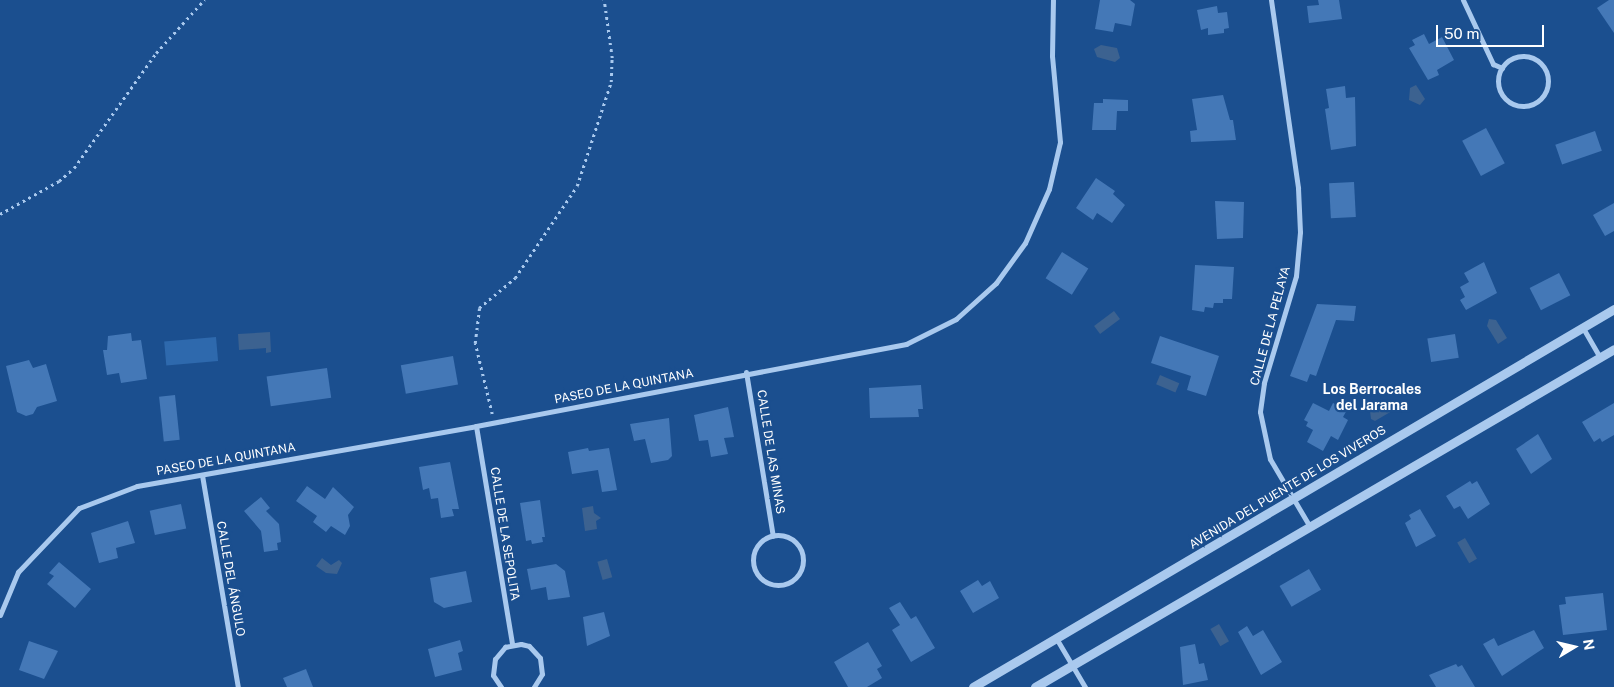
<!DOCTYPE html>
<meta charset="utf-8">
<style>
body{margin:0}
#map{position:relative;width:1614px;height:687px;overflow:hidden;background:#1b4f8f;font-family:"Public Sans",sans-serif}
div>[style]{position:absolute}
.green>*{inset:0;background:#2e69ad;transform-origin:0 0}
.water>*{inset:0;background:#3c6290;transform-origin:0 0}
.building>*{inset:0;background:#4478b7;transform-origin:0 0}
.path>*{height:2.5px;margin-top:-1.25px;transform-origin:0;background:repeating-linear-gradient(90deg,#a9c9ee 0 2.5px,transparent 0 6.5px)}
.minor>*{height:5px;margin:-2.5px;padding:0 2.5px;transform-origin:2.5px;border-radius:2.5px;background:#a9c9ee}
.minor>.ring{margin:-2.5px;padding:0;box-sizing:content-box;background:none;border:5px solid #a9c9ee;border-radius:50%}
.tertiary>*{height:9px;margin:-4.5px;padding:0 4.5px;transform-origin:4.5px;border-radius:4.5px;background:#a9c9ee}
span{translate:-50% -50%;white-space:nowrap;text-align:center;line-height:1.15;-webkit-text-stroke:4.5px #1b4f8f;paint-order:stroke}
.street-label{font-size:12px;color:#fff}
.neighbourhood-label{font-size:14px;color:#fff;font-weight:700}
.north{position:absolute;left:1549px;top:622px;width:50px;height:50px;-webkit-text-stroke:4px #1b4f8f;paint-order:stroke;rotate:81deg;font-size:14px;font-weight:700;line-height:20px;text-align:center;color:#fff}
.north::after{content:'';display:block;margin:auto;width:18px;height:22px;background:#fff;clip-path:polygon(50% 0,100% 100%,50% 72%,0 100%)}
.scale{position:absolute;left:1436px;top:25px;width:108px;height:22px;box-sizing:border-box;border:2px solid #fff;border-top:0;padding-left:6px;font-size:15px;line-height:18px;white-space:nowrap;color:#fff;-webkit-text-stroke:4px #1b4f8f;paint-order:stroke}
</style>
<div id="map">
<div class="green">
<div style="left:216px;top:337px;width:24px;height:52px;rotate:85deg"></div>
</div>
<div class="water">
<div style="clip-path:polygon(1101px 45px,1117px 48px,1120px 58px,1115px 62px,1097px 57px,1094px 49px)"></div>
<div style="clip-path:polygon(1416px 85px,1425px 99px,1420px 105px,1409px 100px,1410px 88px)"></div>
<div style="left:1114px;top:311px;width:10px;height:25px;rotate:53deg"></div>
<div style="clip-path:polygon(1489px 319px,1496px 320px,1507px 338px,1498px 344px,1487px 326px)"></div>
<div style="clip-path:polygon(270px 332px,271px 352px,266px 353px,266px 348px,239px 350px,238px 334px)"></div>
<div style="left:1160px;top:375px;width:21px;height:10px;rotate:23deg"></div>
<div style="clip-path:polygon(1387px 402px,1392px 411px,1375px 421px,1371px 419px,1370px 411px)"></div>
<div style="clip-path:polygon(593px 506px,594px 513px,601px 518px,596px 521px,597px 529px,585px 531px,582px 508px)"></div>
<div style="left:1465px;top:538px;width:24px;height:9px;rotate:60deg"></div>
<div style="clip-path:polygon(322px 558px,331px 565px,339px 560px,342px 563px,337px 574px,326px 573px,316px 566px)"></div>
<div style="left:607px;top:559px;width:19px;height:10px;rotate:74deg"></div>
<div style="left:1219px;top:624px;width:20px;height:10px;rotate:60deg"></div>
</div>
<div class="building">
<div style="clip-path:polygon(1100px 0,1130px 0,1135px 4px,1131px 26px,1115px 23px,1113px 32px,1095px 29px)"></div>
<div style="clip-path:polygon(1318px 0,1339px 0,1342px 19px,1309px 23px,1307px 6px,1319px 5px)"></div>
<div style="clip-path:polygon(1609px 0,1614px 0,1614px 33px,1597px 8px)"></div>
<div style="clip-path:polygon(1217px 6px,1218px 13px,1227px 12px,1229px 28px,1224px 29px,1224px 33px,1208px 35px,1208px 28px,1201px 30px,1197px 10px)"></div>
<div style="clip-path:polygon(1424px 34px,1429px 44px,1442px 37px,1454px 60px,1437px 70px,1439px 75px,1428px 80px,1409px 48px,1415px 45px,1412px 40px)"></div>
<div style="clip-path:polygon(1345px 86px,1346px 98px,1355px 97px,1356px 146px,1331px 150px,1325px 109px,1329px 108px,1326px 89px)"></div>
<div style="clip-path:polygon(1223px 95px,1230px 120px,1233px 120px,1236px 140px,1191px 142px,1190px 131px,1197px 130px,1192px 99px)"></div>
<div style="clip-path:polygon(1103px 99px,1128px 100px,1128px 111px,1117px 111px,1116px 130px,1092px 130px,1094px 103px,1103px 103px)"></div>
<div style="left:1486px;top:128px;width:40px;height:27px;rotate:62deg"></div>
<div style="left:1595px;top:131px;width:21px;height:42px;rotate:71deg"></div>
<div style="clip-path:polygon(1096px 178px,1115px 191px,1113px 194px,1125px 205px,1112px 223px,1097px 213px,1093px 220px,1076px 208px)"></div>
<div style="left:1354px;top:182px;width:35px;height:25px;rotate:87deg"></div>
<div style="clip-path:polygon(1215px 201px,1244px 202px,1243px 238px,1217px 239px)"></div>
<div style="clip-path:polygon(1614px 203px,1614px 231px,1605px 236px,1593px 215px)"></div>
<div style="left:1062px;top:252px;width:31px;height:31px;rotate:32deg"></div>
<div style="clip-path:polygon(1484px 262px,1497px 293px,1466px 310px,1460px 300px,1465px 297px,1460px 287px,1469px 282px,1464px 273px)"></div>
<div style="clip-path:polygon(1195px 265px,1234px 267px,1232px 299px,1223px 299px,1223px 303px,1214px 303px,1213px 308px,1205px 307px,1204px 312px,1192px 310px)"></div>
<div style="left:1559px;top:273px;width:25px;height:33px;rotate:63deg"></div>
<div style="clip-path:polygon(1317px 304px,1356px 306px,1354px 321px,1336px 320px,1316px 376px,1310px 374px,1307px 382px,1290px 376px)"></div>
<div style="clip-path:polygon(131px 333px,132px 341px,141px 340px,147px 379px,121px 383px,119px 373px,107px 375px,103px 350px,107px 350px,108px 336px)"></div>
<div style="left:1455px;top:334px;width:24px;height:28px;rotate:81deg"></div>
<div style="clip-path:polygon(1160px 336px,1219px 356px,1206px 396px,1187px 390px,1191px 376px,1151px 363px)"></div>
<div style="left:453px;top:356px;width:29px;height:53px;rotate:80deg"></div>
<div style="clip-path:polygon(29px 360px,33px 368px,46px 364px,57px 401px,37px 407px,33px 414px,26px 416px,17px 412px,6px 366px)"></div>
<div style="left:327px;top:368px;width:30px;height:61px;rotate:82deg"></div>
<div style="clip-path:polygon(921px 385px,923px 409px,918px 409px,919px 417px,870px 418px,869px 388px)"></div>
<div style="left:175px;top:395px;width:45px;height:16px;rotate:84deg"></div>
<div style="clip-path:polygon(1313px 403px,1329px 411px,1333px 403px,1347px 410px,1343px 417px,1348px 420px,1338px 440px,1331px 436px,1323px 451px,1307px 442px,1313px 430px,1306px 426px,1308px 422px,1304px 420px)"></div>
<div style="clip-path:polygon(1614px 403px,1614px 435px,1602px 442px,1600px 438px,1594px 442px,1582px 422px)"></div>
<div style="clip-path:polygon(728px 407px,734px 437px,724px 438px,728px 454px,711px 457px,708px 440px,699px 441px,694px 415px)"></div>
<div style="clip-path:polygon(669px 418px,672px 456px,668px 460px,651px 463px,645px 439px,634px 441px,630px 424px)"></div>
<div style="clip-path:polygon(1538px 434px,1552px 459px,1531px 474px,1516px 449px)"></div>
<div style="clip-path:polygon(588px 448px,589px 451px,609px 448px,617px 490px,602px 492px,598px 470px,572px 474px,568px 452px)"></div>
<div style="clip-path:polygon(450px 462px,459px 509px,452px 509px,454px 516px,441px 518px,438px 498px,431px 499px,429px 488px,423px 490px,419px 467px)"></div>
<div style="clip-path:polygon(1470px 481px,1472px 484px,1477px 481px,1490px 504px,1468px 519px,1460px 506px,1454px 509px,1446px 496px)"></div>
<div style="clip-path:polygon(307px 486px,325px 499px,333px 487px,354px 507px,348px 515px,350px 526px,345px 535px,331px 526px,326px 532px,313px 522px,317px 516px,296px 501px)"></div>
<div style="clip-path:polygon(261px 497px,270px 508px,266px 511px,279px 524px,281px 542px,277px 543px,278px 550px,264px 552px,261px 531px,244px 511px)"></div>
<div style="clip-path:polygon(540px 500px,545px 537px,542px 537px,543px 542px,532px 544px,531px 540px,526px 541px,520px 503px)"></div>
<div style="left:181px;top:504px;width:25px;height:32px;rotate:78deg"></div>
<div style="clip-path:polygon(1420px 509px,1436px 536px,1416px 547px,1405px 523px,1411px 519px,1409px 515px)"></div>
<div style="clip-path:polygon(128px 521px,135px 543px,116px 548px,118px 558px,99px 563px,91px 533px)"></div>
<div style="clip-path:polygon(59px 562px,91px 589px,75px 608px,47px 584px,54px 576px,49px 573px)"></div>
<div style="clip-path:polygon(556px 564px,565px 571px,570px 597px,548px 600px,546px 587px,531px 590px,527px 569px)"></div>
<div style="left:1309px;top:569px;width:24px;height:34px;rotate:60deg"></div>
<div style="clip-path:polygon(466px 571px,472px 602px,444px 608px,434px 602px,430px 578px)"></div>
<div style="clip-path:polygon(978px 580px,982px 586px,990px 581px,999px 598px,973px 613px,960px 591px)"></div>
<div style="clip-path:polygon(1603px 593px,1607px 630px,1563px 635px,1559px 605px,1566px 604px,1565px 597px)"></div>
<div style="clip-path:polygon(900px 602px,911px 619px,916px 616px,935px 648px,911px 662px,892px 630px,900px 625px,889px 608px)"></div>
<div style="clip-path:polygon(604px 612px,610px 636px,587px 646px,583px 617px)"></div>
<div style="clip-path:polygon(1247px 626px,1253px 636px,1263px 630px,1282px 662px,1261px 675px,1238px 632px)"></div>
<div style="clip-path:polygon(1534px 630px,1544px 648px,1502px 676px,1483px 644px,1494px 638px,1498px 646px)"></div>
<div style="clip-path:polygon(460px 640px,463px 651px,458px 653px,462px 670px,435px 677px,428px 649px)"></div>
<div style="clip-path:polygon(29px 641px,58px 651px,44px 679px,19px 670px)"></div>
<div style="clip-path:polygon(868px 642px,882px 666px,877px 669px,882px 678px,867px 687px,848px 687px,834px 662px)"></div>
<div style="clip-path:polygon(1195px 644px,1199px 664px,1204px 663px,1208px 680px,1183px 685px,1180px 647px)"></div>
<div style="clip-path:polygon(1456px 664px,1458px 667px,1462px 665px,1475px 687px,1436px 687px,1429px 675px)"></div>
<div style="clip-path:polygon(306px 669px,313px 687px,287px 687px,283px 678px)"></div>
</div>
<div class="path">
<div style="left:0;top:214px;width:68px;rotate:-29.2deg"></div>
<div style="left:59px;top:181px;width:20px;rotate:-41deg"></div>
<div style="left:74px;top:168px;width:141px;rotate:-54.5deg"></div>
<div style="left:156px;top:53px;width:72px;rotate:-47.8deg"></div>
<div style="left:492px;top:414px;width:73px;rotate:-103.5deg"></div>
<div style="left:475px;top:343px;width:35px;rotate:-83deg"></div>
<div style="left:479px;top:308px;width:47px;rotate:-39.8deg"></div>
<div style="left:515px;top:278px;width:111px;rotate:-56deg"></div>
<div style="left:577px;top:186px;width:109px;rotate:-71.9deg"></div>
<div style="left:611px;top:82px;width:24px;rotate:-88deg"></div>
<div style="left:612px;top:58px;width:59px;rotate:-97.9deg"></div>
</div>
<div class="minor">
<div style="left:1271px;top:0;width:190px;rotate:81.8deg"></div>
<div style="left:1298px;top:188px;width:44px;rotate:87.4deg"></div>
<div style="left:1300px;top:232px;width:44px;rotate:95.2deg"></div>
<div style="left:1296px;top:276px;width:112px;rotate:106.7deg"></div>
<div style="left:1264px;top:383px;width:29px;rotate:98deg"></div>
<div style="left:1260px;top:412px;width:48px;rotate:78deg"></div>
<div style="left:1270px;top:459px;width:79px;rotate:59.5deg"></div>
<div style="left:1463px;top:0;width:71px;rotate:64.9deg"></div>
<div style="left:1493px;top:64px;width:10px;rotate:24deg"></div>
<div class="ring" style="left:1498px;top:56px;width:45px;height:45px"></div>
<div style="left:1583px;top:328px;width:34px;rotate:60deg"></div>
<div style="left:746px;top:372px;width:166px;rotate:80.7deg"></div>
<div style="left:476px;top:426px;width:221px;rotate:80.6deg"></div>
<div style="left:202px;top:475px;width:215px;rotate:80.4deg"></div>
<div class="ring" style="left:753px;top:535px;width:45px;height:45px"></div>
<div style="left:0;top:615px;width:47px;rotate:-67.3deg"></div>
<div style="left:18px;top:572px;width:88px;rotate:-46.4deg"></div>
<div style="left:79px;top:508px;width:62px;rotate:-20.8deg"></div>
<div style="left:137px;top:486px;width:344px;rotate:-10deg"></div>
<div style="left:476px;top:426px;width:438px;rotate:-10.8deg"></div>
<div style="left:906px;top:344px;width:56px;rotate:-26.6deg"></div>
<div style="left:956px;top:319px;width:54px;rotate:-42deg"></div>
<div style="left:996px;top:283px;width:49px;rotate:-54.1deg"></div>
<div style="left:1025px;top:243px;width:59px;rotate:-66deg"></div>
<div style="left:1049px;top:189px;width:48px;rotate:-76.8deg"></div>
<div style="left:1060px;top:142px;width:86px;rotate:-95.3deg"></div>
<div style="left:1052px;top:56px;width:56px;rotate:-89deg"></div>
<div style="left:1056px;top:638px;width:57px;rotate:59.4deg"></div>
<div style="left:501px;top:687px;width:14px;rotate:-124deg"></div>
<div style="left:493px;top:675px;width:16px;rotate:-83deg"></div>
<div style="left:495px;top:659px;width:16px;rotate:-50deg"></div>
<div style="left:505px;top:647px;width:16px;rotate:-11deg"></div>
<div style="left:521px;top:644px;width:8px;rotate:14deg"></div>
<div style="left:529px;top:646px;width:16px;rotate:47deg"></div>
<div style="left:540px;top:658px;width:16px;rotate:83deg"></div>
<div style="left:542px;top:674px;width:15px;rotate:122deg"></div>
</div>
<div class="tertiary">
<div style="left:973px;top:687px;width:744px;rotate:-30.53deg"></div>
<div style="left:1035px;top:687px;width:670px;rotate:-30.27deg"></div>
</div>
<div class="street-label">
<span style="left:1271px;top:326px;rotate:-75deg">CALLE DE LA PELAYA</span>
<span style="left:624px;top:387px;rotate:-11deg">PASEO DE LA QUINTANA</span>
<span style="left:770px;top:452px;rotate:81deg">CALLE DE LAS MINAS</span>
<span style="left:226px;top:460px;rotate:-10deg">PASEO DE LA QUINTANA</span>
<span style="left:1288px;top:488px;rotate:-31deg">AVENIDA DEL PUENTE DE LOS VIVEROS</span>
<span style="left:504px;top:534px;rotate:81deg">CALLE DE LA SEPOLITA</span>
<span style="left:230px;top:579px;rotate:80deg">CALLE DEL ÁNGULO</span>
</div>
<div class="neighbourhood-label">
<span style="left:1372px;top:397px">Los Berrocales<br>del Jarama</span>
</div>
<div class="north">N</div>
<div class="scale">50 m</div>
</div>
